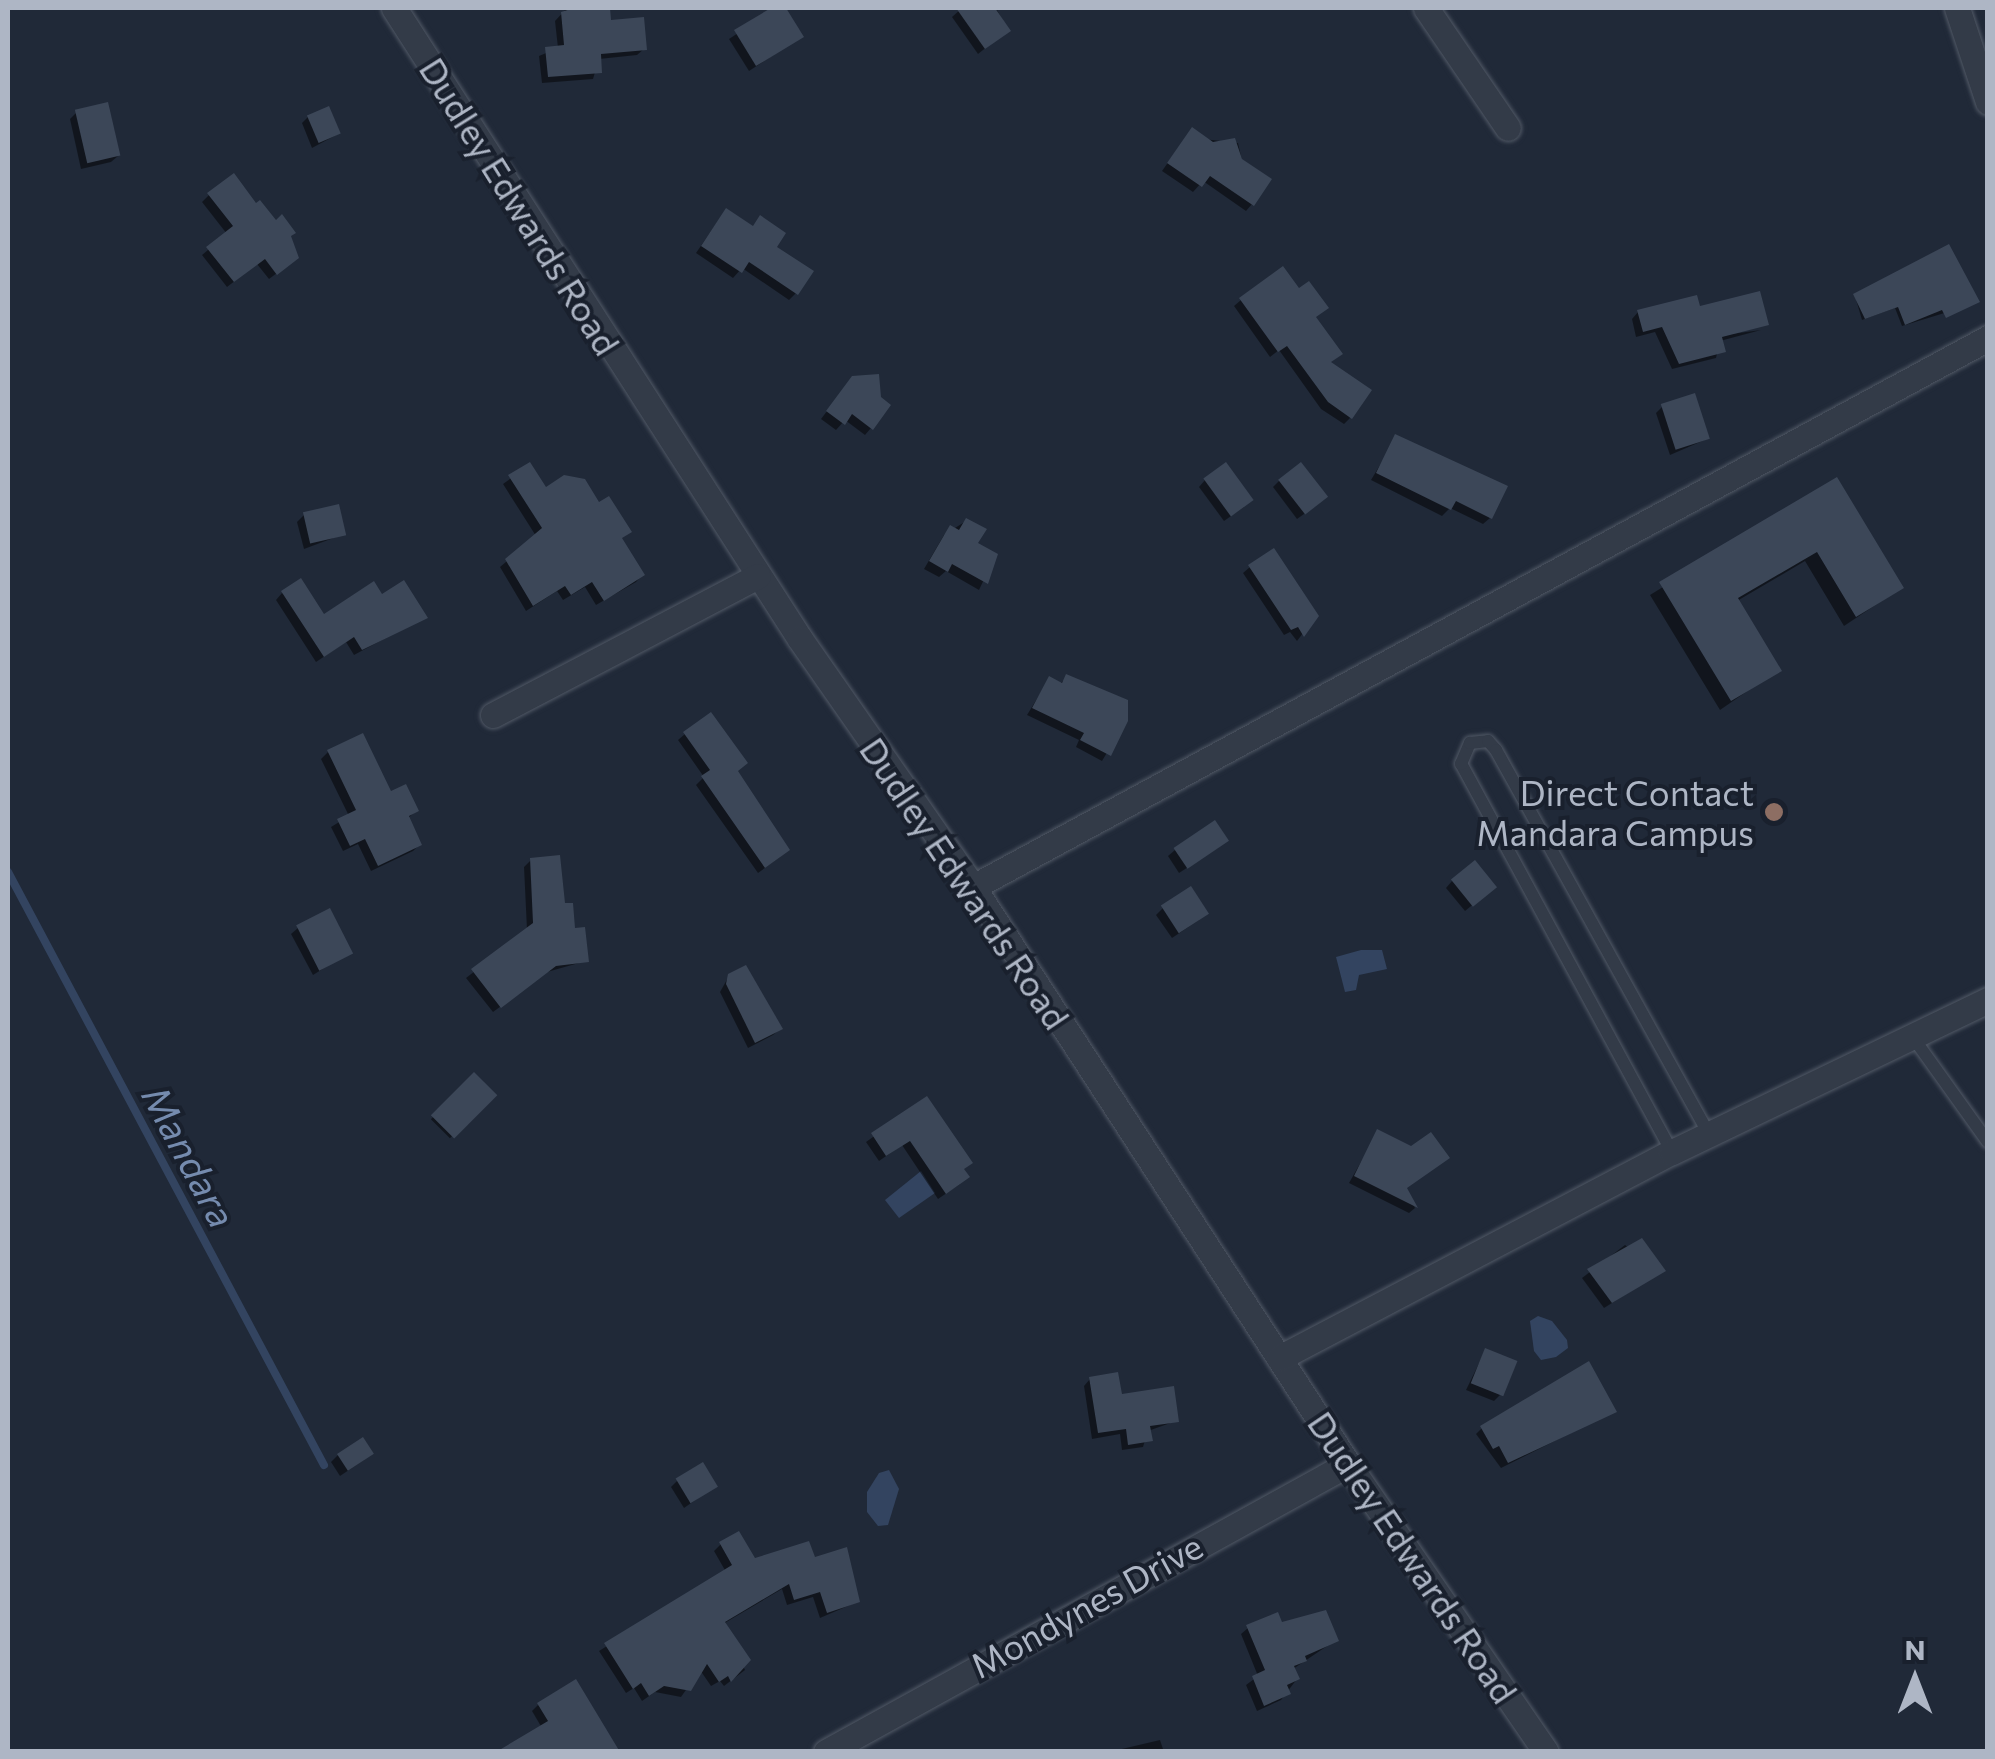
<!DOCTYPE html>
<style>
body{margin:0}
#map{position:relative;width:1995px;height:1759px;overflow:hidden;background:#202938;font-family:Commissioner,sans-serif}
div>[style]{position:absolute}
.water>*{inset:0;background:#334460}
.shadow>*{inset:0;background:#0007;transform-origin:0 0}
.stream>*{height:8px;margin:-4px;padding:0 4px;transform-origin:4px;border-radius:4px;background:#334460}
.building>*{inset:0;background:#3c4758;transform-origin:0 0}
.roads{filter:drop-shadow(0 0 2px #515966) drop-shadow(0 0 2px #515966)}
.lane>*{height:12px;margin:-6px;padding:0 6px;transform-origin:6px;border-radius:6px;background:#333b48}
.street>*{height:25px;margin:-12.5px;padding:0 12.5px;transform-origin:12.5px;border-radius:12.5px;background:#333b48}
.dots>*{width:28px;height:28px;translate:-50% -50%;box-sizing:border-box;border:5px solid #19202d;border-radius:50%}
span{translate:-50% -50%;white-space:nowrap;text-align:center;line-height:1.15;-webkit-text-stroke:8px #19202d;paint-order:stroke}
.street-label{font-size:35px;color:#aeb6c5}
.poi-label{font-size:35px;color:#aeb6c5}
.right{translate:-100% -50%;text-align:right}
.water-label{font-size:38px;color:#758bae;font-style:italic}
.frame{position:absolute;inset:0;border:10px solid #aeb6c5;pointer-events:none}
.north{position:absolute;left:1865px;top:1629px;width:100px;height:100px;-webkit-text-stroke:8px #19202d;paint-order:stroke;rotate:0deg;font-size:28px;font-weight:700;line-height:40px;text-align:center;color:#aeb6c5}
.north::after{content:'';display:block;margin:auto;width:35px;height:45px;background:#aeb6c5;clip-path:polygon(50% 0,100% 100%,50% 72%,0 100%)}
</style>
<div id="map">
<div class="water">
<div style="clip-path:polygon(1361px 950px,1382px 950px,1387px 969px,1359px 975px,1356px 990px,1345px 992px,1336px 957px)"></div>
<div style="clip-path:polygon(921px 1171px,935px 1193px,899px 1218px,885px 1200px)"></div>
<div style="clip-path:polygon(1538px 1316px,1552px 1321px,1567px 1340px,1568px 1348px,1556px 1357px,1541px 1360px,1534px 1351px,1530px 1321px)"></div>
<div style="clip-path:polygon(889px 1470px,899px 1489px,888px 1525px,878px 1526px,867px 1512px,867px 1492px,879px 1473px)"></div>
</div>
<div class="shadow">
<div style="clip-path:polygon(567px 8px,607px 8px,608px 23px,644px 49px,637px 55px,599px 59px,593px 79px,542px 83px,539px 56px,558px 48px,555px 21px)"></div>
<div style="clip-path:polygon(776px 8px,783px 8px,801px 37px,749px 71px,729px 39px)"></div>
<div style="clip-path:polygon(962px 8px,996px 8px,1008px 30px,978px 54px,952px 17px)"></div>
<div style="clip-path:polygon(77px 112px,118px 156px,111px 162px,81px 169px,70px 119px)"></div>
<div style="clip-path:polygon(308px 117px,338px 134px,312px 148px,302px 123px)"></div>
<div style="clip-path:polygon(1186px 137px,1238px 143px,1252px 204px,1246px 211px,1203px 181px,1193px 192px,1162px 171px)"></div>
<div style="clip-path:polygon(209px 195px,256px 206px,289px 237px,289px 264px,269px 279px,257px 264px,227px 287px,202px 255px,227px 234px,202px 202px)"></div>
<div style="clip-path:polygon(720px 218px,774px 247px,796px 293px,789px 300px,742px 268px,733px 278px,696px 253px)"></div>
<div style="clip-path:polygon(1855px 296px,1974px 304px,1902px 326px,1895px 308px,1862px 320px)"></div>
<div style="clip-path:polygon(1241px 300px,1314px 318px,1350px 418px,1344px 424px,1321px 409px,1279px 350px,1270px 357px,1234px 306px)"></div>
<div style="clip-path:polygon(1698px 309px,1766px 324px,1709px 337px,1761px 330px,1720px 341px,1716px 358px,1672px 369px,1655px 332px,1636px 337px,1632px 319px,1638px 312px)"></div>
<div style="clip-path:polygon(846px 386px,871px 428px,865px 435px,845px 420px,836px 430px,821px 419px)"></div>
<div style="clip-path:polygon(1663px 406px,1707px 439px,1670px 455px,1656px 413px)"></div>
<div style="clip-path:polygon(1396px 438px,1490px 518px,1483px 524px,1450px 508px,1442px 516px,1371px 480px)"></div>
<div style="clip-path:polygon(529px 465px,545px 490px,620px 540px,642px 575px,636px 582px,596px 605px,585px 587px,563px 600px,557px 591px,526px 611px,500px 567px,536px 536px,503px 484px)"></div>
<div style="clip-path:polygon(1205px 480px,1244px 507px,1224px 521px,1199px 487px)"></div>
<div style="clip-path:polygon(1280px 480px,1318px 504px,1297px 519px,1273px 487px)"></div>
<div style="clip-path:polygon(1836px 480px,1901px 588px,1844px 626px,1805px 561px,1737px 601px,1778px 670px,1720px 710px,1650px 595px)"></div>
<div style="clip-path:polygon(304px 515px,344px 534px,304px 549px,297px 522px)"></div>
<div style="clip-path:polygon(966px 521px,975px 544px,995px 556px,979px 590px,946px 571px,939px 577px,924px 569px,944px 535px)"></div>
<div style="clip-path:polygon(1250px 567px,1316px 616px,1297px 641px,1290px 632px,1284px 635px,1243px 573px)"></div>
<div style="clip-path:polygon(282px 593px,323px 617px,382px 597px,425px 617px,354px 655px,346px 642px,316px 662px,276px 600px)"></div>
<div style="clip-path:polygon(1067px 677px,1105px 698px,1121px 697px,1126px 721px,1102px 761px,1076px 747px,1079px 740px,1027px 715px,1049px 679px,1059px 685px)"></div>
<div style="clip-path:polygon(685px 734px,736px 772px,780px 857px,758px 873px,696px 785px,704px 777px,678px 740px)"></div>
<div style="clip-path:polygon(328px 752px,416px 811px,407px 819px,419px 845px,413px 851px,371px 871px,358px 844px,343px 851px,331px 827px,349px 816px,321px 759px)"></div>
<div style="clip-path:polygon(1219px 847px,1179px 873px,1168px 856px,1175px 850px)"></div>
<div style="clip-path:polygon(531px 860px,562px 906px,586px 961px,547px 972px,493px 1012px,466px 978px,527px 930px,524px 867px)"></div>
<div style="clip-path:polygon(1452px 881px,1487px 893px,1465px 911px,1446px 888px)"></div>
<div style="clip-path:polygon(1163px 908px,1199px 920px,1172px 938px,1156px 915px)"></div>
<div style="clip-path:polygon(298px 928px,350px 952px,313px 975px,291px 934px)"></div>
<div style="clip-path:polygon(729px 976px,780px 1029px,773px 1035px,748px 1048px,720px 992px)"></div>
<div style="left:474px;top:1076px;width:27px;height:61px;rotate:45deg"></div>
<div style="clip-path:polygon(926px 1099px,962px 1170px,960px 1184px,938px 1199px,902px 1145px,879px 1161px,866px 1142px)"></div>
<div style="clip-path:polygon(1378px 1132px,1411px 1149px,1405px 1189px,1415px 1208px,1409px 1213px,1349px 1183px)"></div>
<div style="clip-path:polygon(1625px 1245px,1663px 1271px,1604px 1308px,1582px 1278px)"></div>
<div style="clip-path:polygon(1485px 1351px,1501px 1394px,1494px 1401px,1466px 1390px)"></div>
<div style="clip-path:polygon(1090px 1379px,1120px 1397px,1176px 1421px,1148px 1431px,1143px 1447px,1122px 1450px,1120px 1434px,1092px 1439px,1084px 1386px)"></div>
<div style="clip-path:polygon(1614px 1411px,1501px 1468px,1476px 1434px,1482px 1428px)"></div>
<div style="clip-path:polygon(338px 1455px,364px 1460px,340px 1476px,331px 1462px)"></div>
<div style="clip-path:polygon(678px 1480px,714px 1487px,684px 1508px,671px 1487px)"></div>
<div style="clip-path:polygon(721px 1544px,754px 1561px,813px 1561px,857px 1602px,820px 1618px,813px 1597px,787px 1605px,782px 1589px,723px 1624px,745px 1670px,724px 1686px,720px 1681px,711px 1686px,700px 1670px,681px 1697px,655px 1692px,642px 1701px,634px 1688px,626px 1693px,599px 1651px,726px 1572px,714px 1551px)"></div>
<div style="clip-path:polygon(1280px 1625px,1336px 1640px,1293px 1669px,1297px 1679px,1281px 1700px,1257px 1711px,1246px 1685px,1258px 1676px,1241px 1634px,1248px 1628px)"></div>
<div style="clip-path:polygon(538px 1705px,617px 1752px,542px 1728px,532px 1711px)"></div>
<div style="clip-path:polygon(1160px 1740px,1164px 1752px,1109px 1752px)"></div>
</div>
<div class="stream">
<div style="left:8px;top:872px;width:672px;rotate:61.95deg"></div>
</div>
<div class="building">
<div style="clip-path:polygon(574px 8px,610px 8px,611px 20px,644px 17px,647px 50px,601px 54px,602px 73px,548px 77px,545px 47px,564px 45px,561px 12px)"></div>
<div style="clip-path:polygon(771px 8px,786px 8px,804px 37px,756px 66px,734px 30px)"></div>
<div style="clip-path:polygon(956px 8px,995px 8px,1011px 31px,985px 49px)"></div>
<div style="left:108px;top:102px;width:55px;height:34px;rotate:77deg"></div>
<div style="left:329px;top:106px;width:30px;height:24px;rotate:67deg"></div>
<div style="clip-path:polygon(1192px 127px,1213px 142px,1235px 138px,1242px 159px,1272px 179px,1254px 206px,1210px 176px,1202px 187px,1167px 163px)"></div>
<div style="clip-path:polygon(234px 173px,256px 203px,260px 200px,276px 220px,282px 214px,296px 233px,291px 236px,299px 258px,277px 275px,265px 259px,234px 282px,206px 247px,233px 226px,207px 193px)"></div>
<div style="clip-path:polygon(726px 208px,753px 226px,760px 215px,786px 233px,777px 247px,814px 271px,798px 295px,749px 262px,742px 273px,701px 246px)"></div>
<div style="clip-path:polygon(1949px 244px,1980px 302px,1946px 318px,1942px 310px,1905px 325px,1898px 307px,1865px 319px,1853px 294px)"></div>
<div style="clip-path:polygon(1283px 266px,1299px 288px,1309px 281px,1329px 308px,1316px 317px,1343px 354px,1331px 362px,1372px 390px,1352px 419px,1328px 402px,1287px 346px,1278px 352px,1239px 298px)"></div>
<div style="clip-path:polygon(1760px 291px,1769px 325px,1722px 337px,1726px 352px,1679px 364px,1662px 327px,1643px 332px,1637px 310px,1697px 295px,1700px 306px)"></div>
<div style="clip-path:polygon(879px 374px,881px 397px,891px 405px,873px 430px,852px 414px,845px 425px,826px 411px,852px 376px)"></div>
<div style="left:1695px;top:393px;width:48px;height:36px;rotate:72deg"></div>
<div style="clip-path:polygon(1395px 434px,1508px 486px,1492px 519px,1456px 501px,1451px 510px,1376px 473px)"></div>
<div style="clip-path:polygon(530px 462px,546px 487px,564px 475px,585px 479px,599px 502px,609px 496px,632px 532px,622px 538px,645px 575px,604px 601px,592px 582px,571px 595px,565px 586px,533px 606px,505px 559px,542px 528px,508px 475px)"></div>
<div style="left:1226px;top:462px;width:47px;height:28px;rotate:54deg"></div>
<div style="left:1301px;top:462px;width:44px;height:29px;rotate:52deg"></div>
<div style="clip-path:polygon(1837px 477px,1904px 588px,1856px 617px,1817px 552px,1738px 598px,1782px 671px,1731px 701px,1659px 582px)"></div>
<div style="left:339px;top:504px;width:32px;height:37px;rotate:77deg"></div>
<div style="clip-path:polygon(966px 518px,987px 529px,978px 543px,998px 554px,988px 584px,952px 564px,948px 572px,929px 561px,950px 525px,959px 530px)"></div>
<div style="clip-path:polygon(1274px 548px,1319px 616px,1304px 637px,1298px 627px,1291px 630px,1248px 565px)"></div>
<div style="clip-path:polygon(301px 578px,324px 614px,374px 581px,382px 594px,404px 580px,428px 618px,362px 650px,354px 637px,324px 657px,281px 591px)"></div>
<div style="clip-path:polygon(1066px 674px,1128px 700px,1128px 721px,1111px 756px,1080px 740px,1084px 733px,1032px 708px,1049px 676px,1062px 683px)"></div>
<div style="clip-path:polygon(711px 712px,748px 763px,738px 771px,790px 850px,765px 868px,701px 776px,710px 770px,683px 732px)"></div>
<div style="clip-path:polygon(363px 733px,391px 791px,406px 784px,419px 811px,409px 816px,422px 845px,378px 866px,365px 839px,350px 846px,337px 819px,356px 810px,327px 750px)"></div>
<div style="left:1215px;top:820px;width:25px;height:50px;rotate:56deg"></div>
<div style="clip-path:polygon(560px 855px,565px 903px,573px 903px,575px 928px,585px 927px,589px 962px,556px 966px,501px 1008px,471px 969px,533px 923px,530px 858px)"></div>
<div style="left:1475px;top:860px;width:35px;height:31px;rotate:51deg"></div>
<div style="left:1191px;top:886px;width:33px;height:36px;rotate:57deg"></div>
<div style="left:330px;top:908px;width:51px;height:38px;rotate:63deg"></div>
<div style="clip-path:polygon(746px 965px,783px 1029px,755px 1043px,726px 984px,728px 974px)"></div>
<div style="left:474px;top:1072px;width:33px;height:61px;rotate:45deg"></div>
<div style="clip-path:polygon(927px 1096px,973px 1163px,964px 1169px,970px 1177px,946px 1194px,910px 1141px,886px 1156px,871px 1133px)"></div>
<div style="clip-path:polygon(1377px 1129px,1411px 1146px,1431px 1132px,1450px 1158px,1407px 1188px,1418px 1208px,1354px 1176px)"></div>
<div style="clip-path:polygon(1642px 1238px,1666px 1271px,1612px 1303px,1587px 1269px)"></div>
<div style="left:1485px;top:1348px;width:35px;height:38px;rotate:22deg"></div>
<div style="clip-path:polygon(1589px 1361px,1617px 1412px,1508px 1463px,1499px 1446px,1493px 1449px,1480px 1426px)"></div>
<div style="clip-path:polygon(1118px 1372px,1122px 1394px,1174px 1386px,1179px 1422px,1150px 1426px,1153px 1441px,1128px 1445px,1126px 1429px,1098px 1433px,1089px 1377px)"></div>
<div style="left:363px;top:1437px;width:20px;height:31px;rotate:57deg"></div>
<div style="left:703px;top:1462px;width:29px;height:32px;rotate:59deg"></div>
<div style="clip-path:polygon(739px 1531px,755px 1558px,809px 1541px,815px 1557px,847px 1547px,860px 1602px,827px 1613px,820px 1592px,794px 1600px,789px 1584px,725px 1622px,751px 1660px,731px 1682px,728px 1676px,719px 1682px,707px 1664px,691px 1691px,664px 1686px,649px 1696px,641px 1683px,633px 1689px,604px 1643px,732px 1565px,719px 1542px)"></div>
<div style="clip-path:polygon(1326px 1610px,1339px 1641px,1305px 1656px,1307px 1661px,1294px 1666px,1300px 1679px,1287px 1685px,1291px 1694px,1264px 1706px,1252px 1676px,1265px 1670px,1246px 1625px,1278px 1612px,1282px 1622px)"></div>
<div style="clip-path:polygon(576px 1679px,620px 1752px,496px 1752px,548px 1721px,537px 1703px)"></div>
</div>
<div class="roads">
<div class="lane">
<div style="left:1912px;top:1036px;width:130px;rotate:54.4deg"></div>
<div style="left:1672px;top:1152px;width:442px;rotate:-118.5deg"></div>
<div style="left:1461px;top:764px;width:23px;rotate:-67deg"></div>
<div style="left:1470px;top:743px;width:18px;rotate:-6deg"></div>
<div style="left:1488px;top:741px;width:12px;rotate:48deg"></div>
<div style="left:1496px;top:750px;width:439px;rotate:61deg"></div>
</div>
<div class="street">
<div style="left:394px;top:8px;width:750px;rotate:57.24deg"></div>
<div style="left:800px;top:639px;width:302px;rotate:55.1deg"></div>
<div style="left:973px;top:887px;width:688px;rotate:56.98deg"></div>
<div style="left:1348px;top:1464px;width:349px;rotate:55.5deg"></div>
<div style="left:1426px;top:8px;width:145px;rotate:55.7deg"></div>
<div style="left:1957px;top:8px;width:99px;rotate:71.7deg"></div>
<div style="left:493px;top:715px;width:299px;rotate:-27.7deg"></div>
<div style="left:973px;top:887px;width:1154px;rotate:-28.41deg"></div>
<div style="left:1279px;top:1358px;width:444px;rotate:-27.7deg"></div>
<div style="left:1672px;top:1152px;width:351px;rotate:-25.7deg"></div>
<div style="left:826px;top:1752px;width:596px;rotate:-28.89deg"></div>
</div>
</div>
<div class="dots">
<div style="left:1774px;top:812px;background:#8d6e63"></div>
</div>
<div class="street-label">
<span style="left:520px;top:206px;rotate:58deg">Dudley Edwards Road</span>
<span style="left:965px;top:883px;rotate:56deg">Dudley Edwards Road</span>
<span style="left:1413px;top:1557px;rotate:56deg">Dudley Edwards Road</span>
<span style="left:1086px;top:1605px;rotate:-29deg">Mondynes Drive</span>
</div>
<div class="poi-label">
<span class="right" style="left:1754px;top:812px">Direct Contact<br>Mandara Campus</span>
</div>
<div class="water-label">
<span style="left:190px;top:1156px;rotate:62deg">Mandara</span>
</div>
<div class="frame"></div>
<div class="north">N</div>
</div>
